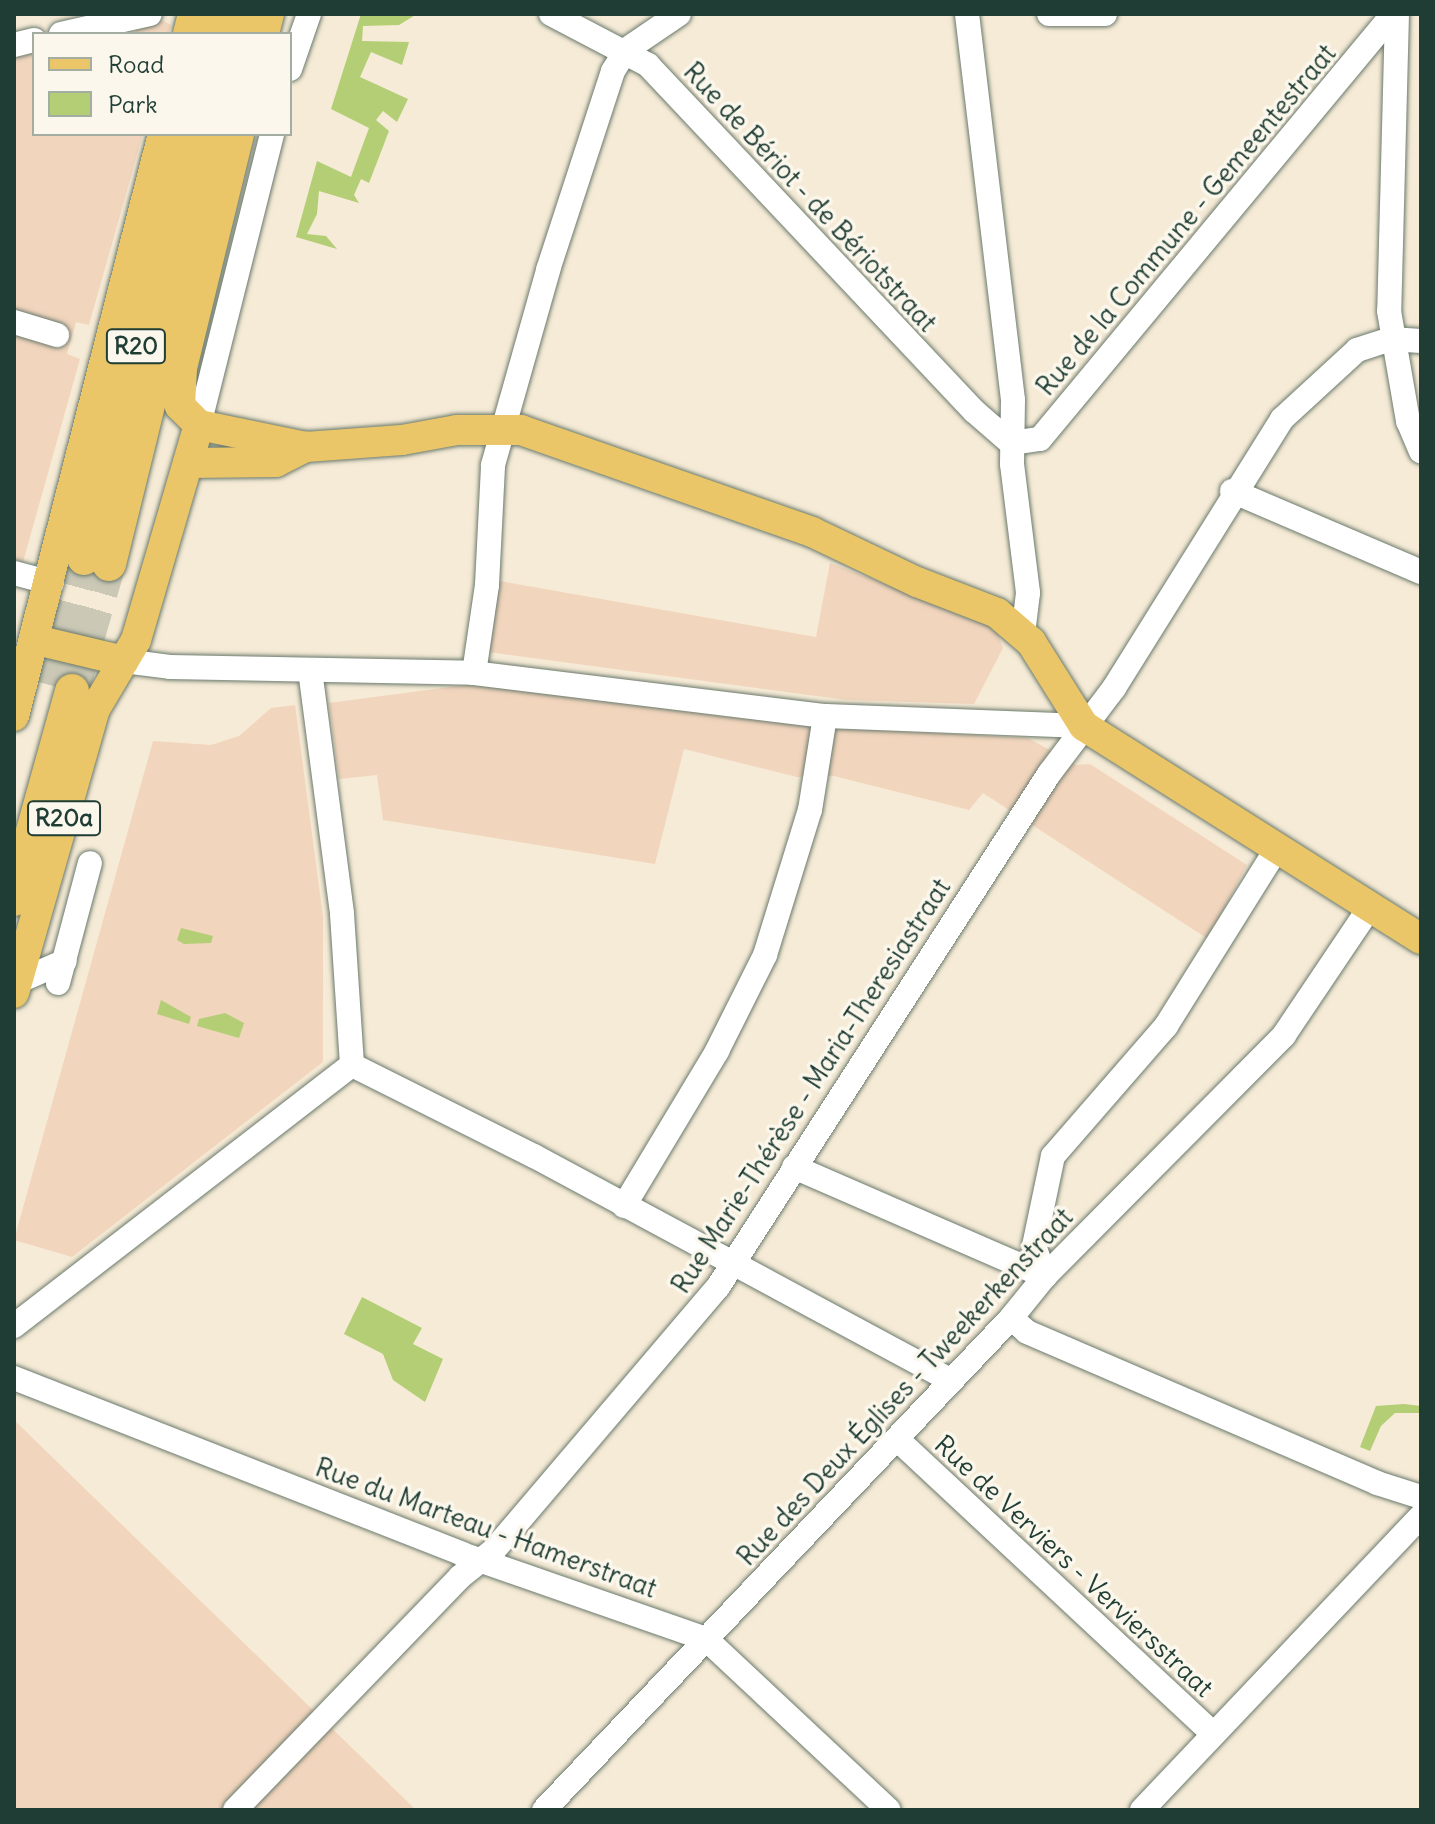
<!DOCTYPE html>
<meta charset="utf-8">
<style>
body{margin:0}
#map{position:relative;width:1435px;height:1824px;overflow:hidden;background:#f6ebd6;font-family:Delius,sans-serif}
div>[style]{position:absolute}
.built>*{inset:0;background:#f2d5bd}
.green>*{inset:0;background:#b3ce75}
.highway-tunnel>*{height:34px;margin-top:-17px;transform-origin:0;background:repeating-linear-gradient(90deg,#cbc8b6 0 34px,transparent 0 51px)}
.roads{filter:drop-shadow(0 0 2px #6a7a6d) drop-shadow(0 0 2px #6a7a6d)}
.minor>*{height:24px;margin:-12px;padding:0 12px;transform-origin:12px;border-radius:12px;background:#fff}
.major>*{height:30px;margin:-15px;padding:0 15px;transform-origin:15px;border-radius:15px;background:#eac669}
.highway>*{height:34px;margin:-17px;padding:0 17px;transform-origin:17px;border-radius:17px;background:#eac669}
span{translate:-50% -50%;white-space:nowrap;text-align:center;line-height:1.15;-webkit-text-stroke:7px #fbf7ec;paint-order:stroke}
.shield-label span{padding:2px 6px;background:#fbf7ec;border:2px solid;border-radius:6px;-webkit-text-stroke-width:0}
.shield-label{font-size:24px;color:#1f3d34;font-weight:700}
.street-label{font-size:26px;color:#1f3d34}
.frame{position:absolute;inset:0;border:16px solid #1f3d34;pointer-events:none}
.legend{position:absolute;left:32px;top:32px;width:260px;height:104px;box-sizing:border-box;background:#fbf7ec;border:2px solid #a3ada2;margin:0;padding:10px 14px;list-style:none;font-size:24px;color:#1f3d34}
.legend li{display:flex;align-items:center;gap:16px;height:40px}
.legend b{width:40px;border:2px solid #a3ada2}
</style>
<div id="map">
<div class="built">
<div style="clip-path:polygon(163px 21px,171px 25px,169px 34px,127px 34px,136px 32px,135px 24px)"></div>
<div style="clip-path:polygon(34px 48px,34px 134px,143px 134px,89px 325px,76px 322px,67px 354px,80px 359px,23px 562px,14px 559px,14px 53px)"></div>
<div style="clip-path:polygon(830px 563px,995px 626px,1003px 648px,974px 704px,847px 700px,488px 652px,500px 581px,816px 637px)"></div>
<div style="clip-path:polygon(473px 684px,805px 725px,1028px 738px,1076px 765px,1090px 764px,1247px 865px,1208px 939px,983px 793px,969px 810px,834px 776px,797px 777px,684px 749px,655px 864px,383px 820px,377px 775px,339px 779px,329px 703px)"></div>
<div style="clip-path:polygon(295px 705px,323px 917px,323px 1062px,72px 1257px,14px 1240px,153px 741px,211px 745px,239px 736px,271px 708px)"></div>
<div style="clip-path:polygon(14px 1420px,416px 1810px,14px 1810px)"></div>
</div>
<div class="green">
<div style="clip-path:polygon(361px 14px,417px 14px,399px 25px,363px 26px,362px 41px,409px 42px,402px 65px,371px 52px,360px 77px,408px 99px,397px 122px,383px 111px,376px 120px,389px 131px,369px 183px,361px 179px,354px 195px,359px 203px,319px 191px,317px 214px,307px 234px,326px 236px,337px 249px,296px 237px,317px 161px,351px 177px,369px 128px,331px 109px)"></div>
<div style="clip-path:polygon(181px 928px,213px 936px,211px 943px,184px 944px,177px 940px)"></div>
<div style="clip-path:polygon(161px 1000px,191px 1017px,189px 1024px,157px 1014px)"></div>
<div style="clip-path:polygon(225px 1013px,244px 1023px,239px 1038px,197px 1026px,199px 1019px)"></div>
<div style="clip-path:polygon(362px 1297px,422px 1328px,413px 1344px,443px 1359px,425px 1402px,393px 1380px,383px 1354px,344px 1334px)"></div>
<div style="clip-path:polygon(1404px 1404px,1421px 1406px,1421px 1413px,1395px 1413px,1381px 1426px,1370px 1451px,1360px 1447px,1376px 1406px)"></div>
</div>
<div class="highway-tunnel">
<div style="left:49px;top:685px;width:132px;rotate:-74.6deg"></div>
<div style="left:72px;top:691px;width:132px;rotate:-73.8deg"></div>
</div>
<div class="roads">
<div class="minor">
<div style="left:551px;top:14px;width:110px;rotate:27.7deg"></div>
<div style="left:648px;top:65px;width:475px;rotate:46.7deg"></div>
<div style="left:974px;top:411px;width:49px;rotate:40.9deg"></div>
<div style="left:967px;top:14px;width:389px;rotate:83.2deg"></div>
<div style="left:1013px;top:400px;width:64px;rotate:90.9deg"></div>
<div style="left:1012px;top:464px;width:130px;rotate:82.9deg"></div>
<div style="left:1028px;top:593px;width:38px;rotate:97deg"></div>
<div style="left:1049px;top:14px;width:56px"></div>
<div style="left:1397px;top:14px;width:297px;rotate:91.5deg"></div>
<div style="left:1389px;top:311px;width:112px;rotate:80.2deg"></div>
<div style="left:1408px;top:421px;width:33px;rotate:67deg"></div>
<div style="left:61px;top:34px;width:91px;rotate:-12.7deg"></div>
<div style="left:14px;top:45px;width:21px;rotate:-14deg"></div>
<div style="left:290px;top:69px;width:58px;rotate:-70.9deg"></div>
<div style="left:14px;top:322px;width:45px;rotate:16.8deg"></div>
<div style="left:199px;top:425px;width:300px;rotate:-75.9deg"></div>
<div style="left:1011px;top:443px;width:29px;rotate:-8deg"></div>
<div style="left:1040px;top:439px;width:552px;rotate:-50.29deg"></div>
<div style="left:1232px;top:491px;width:206px;rotate:23.2deg"></div>
<div style="left:14px;top:573px;width:39px;rotate:15deg"></div>
<div style="left:124px;top:661px;width:46px;rotate:7.4deg"></div>
<div style="left:170px;top:667px;width:304px;rotate:1.1deg"></div>
<div style="left:474px;top:673px;width:354px;rotate:7deg"></div>
<div style="left:825px;top:716px;width:259px;rotate:2.2deg"></div>
<div style="left:310px;top:670px;width:246px;rotate:82.5deg"></div>
<div style="left:342px;top:914px;width:151px;rotate:86.2deg"></div>
<div style="left:474px;top:673px;width:89px;rotate:-81.6deg"></div>
<div style="left:487px;top:585px;width:120px;rotate:-87.1deg"></div>
<div style="left:493px;top:465px;width:203px;rotate:-74.2deg"></div>
<div style="left:548px;top:270px;width:209px;rotate:-71.9deg"></div>
<div style="left:613px;top:71px;width:25px;rotate:-58deg"></div>
<div style="left:626px;top:50px;width:64px;rotate:-34.2deg"></div>
<div style="left:17px;top:982px;width:52px;rotate:-23.6deg"></div>
<div style="left:58px;top:983px;width:124px;rotate:-75.1deg"></div>
<div style="left:352px;top:1065px;width:203px;rotate:26.6deg"></div>
<div style="left:534px;top:1156px;width:474px;rotate:28.3deg"></div>
<div style="left:794px;top:1167px;width:274px;rotate:23.5deg"></div>
<div style="left:624px;top:1206px;width:181px;rotate:-59deg"></div>
<div style="left:717px;top:1051px;width:107px;rotate:-63.4deg"></div>
<div style="left:765px;top:955px;width:152px;rotate:-72.8deg"></div>
<div style="left:810px;top:810px;width:95px;rotate:-80.9deg"></div>
<div style="left:1045px;top:1276px;width:32px;rotate:-110deg"></div>
<div style="left:1034px;top:1246px;width:92px;rotate:-78.1deg"></div>
<div style="left:1053px;top:1156px;width:172px;rotate:-49deg"></div>
<div style="left:1166px;top:1026px;width:208px;rotate:-58deg"></div>
<div style="left:1011px;top:1318px;width:21px;rotate:41deg"></div>
<div style="left:1027px;top:1332px;width:381px;rotate:23.3deg"></div>
<div style="left:1377px;top:1483px;width:46px;rotate:17.7deg"></div>
<div style="left:14px;top:1326px;width:427px;rotate:-37.7deg"></div>
<div style="left:14px;top:1378px;width:481px;rotate:21.4deg"></div>
<div style="left:462px;top:1554px;width:258px;rotate:19.2deg"></div>
<div style="left:706px;top:1639px;width:250px;rotate:43.1deg"></div>
<div style="left:897px;top:1439px;width:432px;rotate:43deg"></div>
<div style="left:235px;top:1810px;width:324px;rotate:-46deg"></div>
<div style="left:460px;top:1577px;width:43px;rotate:-38.5deg"></div>
<div style="left:494px;top:1550px;width:345px;rotate:-49.6deg"></div>
<div style="left:718px;top:1287px;width:611px;rotate:-57.17deg"></div>
<div style="left:1049px;top:774px;width:108px;rotate:-52.9deg"></div>
<div style="left:1114px;top:688px;width:317px;rotate:-58deg"></div>
<div style="left:1282px;top:419px;width:102px;rotate:-42.6deg"></div>
<div style="left:1357px;top:350px;width:36px;rotate:-18deg"></div>
<div style="left:1391px;top:339px;width:30px;rotate:4deg"></div>
<div style="left:544px;top:1810px;width:678px;rotate:-46.49deg"></div>
<div style="left:1011px;top:1318px;width:54px;rotate:-51deg"></div>
<div style="left:1045px;top:1276px;width:339px;rotate:-45.2deg"></div>
<div style="left:1284px;top:1035px;width:151px;rotate:-56.1deg"></div>
<div style="left:1142px;top:1810px;width:405px;rotate:-46.5deg"></div>
</div>
<div class="major">
<div style="left:188px;top:34px;width:21px;rotate:-76deg"></div>
<div style="left:264px;top:34px;width:21px;rotate:-76deg"></div>
<div style="left:199px;top:425px;width:109px;rotate:11.6deg"></div>
<div style="left:306px;top:447px;width:96px;rotate:-4.2deg"></div>
<div style="left:402px;top:440px;width:56px;rotate:-10.3deg"></div>
<div style="left:457px;top:430px;width:64px"></div>
<div style="left:521px;top:430px;width:308px;rotate:19.3deg"></div>
<div style="left:812px;top:532px;width:116px;rotate:25.5deg"></div>
<div style="left:917px;top:582px;width:86px;rotate:21.2deg"></div>
<div style="left:997px;top:613px;width:45px;rotate:40.5deg"></div>
<div style="left:1031px;top:642px;width:99px;rotate:57.8deg"></div>
<div style="left:1084px;top:726px;width:399px;rotate:32.3deg"></div>
<div style="left:199px;top:425px;width:27px;rotate:-135deg"></div>
<div style="left:180px;top:406px;width:38px;rotate:-87deg"></div>
<div style="left:182px;top:368px;width:241px;rotate:-76.3deg"></div>
<div style="left:188px;top:463px;width:88px;rotate:-0.7deg"></div>
<div style="left:276px;top:462px;width:34px;rotate:-27deg"></div>
<div style="left:36px;top:640px;width:90px;rotate:13.4deg"></div>
<div style="left:14px;top:716px;width:601px;rotate:-75.64deg"></div>
<div style="left:14px;top:993px;width:295px;rotate:-74.1deg"></div>
<div style="left:95px;top:709px;width:80px;rotate:-59.3deg"></div>
<div style="left:136px;top:640px;width:224px;rotate:-73.7deg"></div>
</div>
<div class="highway">
<div style="left:211px;top:34px;width:21px;rotate:-73deg"></div>
<div style="left:240px;top:34px;width:21px;rotate:-76deg"></div>
<div style="left:84px;top:558px;width:436px;rotate:-76.3deg"></div>
<div style="left:109px;top:564px;width:443px;rotate:-76.2deg"></div>
<div style="left:14px;top:899px;width:216px;rotate:-74.4deg"></div>
</div>
</div>
<div class="shield-label">
<span style="left:136px;top:346px">R20</span>
<span style="left:64px;top:818px">R20a</span>
</div>
<div class="street-label">
<span style="left:810px;top:197px;rotate:47deg">Rue de Bériot - de Bériotstraat</span>
<span style="left:1186px;top:220px;rotate:-50deg">Rue de la Commune - Gemeentestraat</span>
<span style="left:811px;top:1086px;rotate:-57deg">Rue Marie-Thérèse - Maria-Theresiastraat</span>
<span style="left:905px;top:1387px;rotate:-47deg">Rue des Deux Églises - Tweekerkenstraat</span>
<span style="left:486px;top:1528px;rotate:20deg">Rue du Marteau - Hamerstraat</span>
<span style="left:1074px;top:1566px;rotate:43deg">Rue de Verviers - Verviersstraat</span>
</div>
<div class="frame"></div>
<ul class="legend">
<li><b style="height:10px;background:#eac669"></b>Road</li>
<li><b style="height:22px;background:#b3ce75"></b>Park</li>
</ul>
</div>
